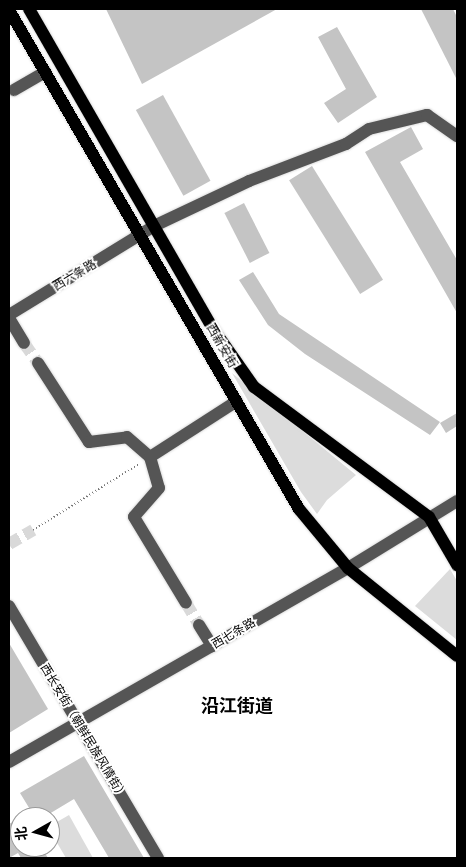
<!DOCTYPE html>
<meta charset="utf-8">
<style>
body{margin:0}
#map{position:relative;width:466px;height:867px;overflow:hidden;background:#fff;font-family:"Work Sans","Noto Sans SC",sans-serif}
div>[style]{position:absolute}
.green>*{inset:0;background:#dcdcdc}
.building>*{inset:0;background:#c4c4c4;transform-origin:0 0}
.minor-tunnel>*{height:12px;margin-top:-6px;transform-origin:0;background:repeating-linear-gradient(90deg,#d9d9d9 0 12px,transparent 0 18px)}
.path>*{height:2px;margin-top:-1px;transform-origin:0;background:repeating-linear-gradient(90deg,#777 0 1px,transparent 0 3.5px)}
.roads{filter:drop-shadow(0 0 1px #dbdbdb) drop-shadow(0 0 1px #dbdbdb)}
.minor>*{height:12px;margin:-6px;padding:0 6px;transform-origin:6px;border-radius:6px;background:#555}
.major>*{height:12px;margin:-6px;padding:0 6px;transform-origin:6px;border-radius:6px;background:#000}
span{translate:-50% -50%;white-space:nowrap;text-align:center;line-height:1.15;-webkit-text-stroke:4px #fff;paint-order:stroke}
.street-label{font-size:12px;color:#000}
.district-label{font-size:18px;color:#000;font-weight:700}
.frame{position:absolute;inset:0;border:10px solid #000;pointer-events:none}
.north{position:absolute;left:10px;top:807px;width:50px;height:50px;box-sizing:border-box;background:#fff;border:1px solid #999;border-radius:50%;rotate:263deg;font-size:14px;font-weight:700;line-height:20px;text-align:center;color:#000}
.north::after{content:'';display:block;margin:auto;width:18px;height:22px;background:#000;clip-path:polygon(50% 0,100% 100%,50% 72%,0 100%)}
</style>
<div id="map">
<div class="green">
<div style="clip-path:polygon(232px 373px,356px 475px,327px 500px,317px 514px,301px 492px)"></div>
<div style="clip-path:polygon(450px 569px,457px 581px,457px 640px,415px 606px)"></div>
<div style="clip-path:polygon(69px 815px,93px 858px,66px 858px,50px 831px,50px 826px)"></div>
</div>
<div class="building">
<div style="clip-path:polygon(106px 9px,277px 9px,142px 84px)"></div>
<div style="clip-path:polygon(421px 9px,453px 9px,457px 17px,457px 80px)"></div>
<div style="clip-path:polygon(337px 27px,377px 97px,338px 123px,324px 103px,346px 89px,318px 37px)"></div>
<div style="left:163px;top:95px;width:98px;height:31px;rotate:61deg"></div>
<div style="clip-path:polygon(411px 127px,423px 149px,400px 162px,457px 260px,457px 313px,365px 152px)"></div>
<div style="left:312px;top:166px;width:134px;height:27px;rotate:58deg"></div>
<div style="left:244px;top:203px;width:56px;height:22px;rotate:63deg"></div>
<div style="clip-path:polygon(253px 272px,279px 314px,440px 422px,430px 435px,305px 354px,268px 325px,239px 280px)"></div>
<div style="clip-path:polygon(457px 413px,457px 426px,446px 433px,440px 423px)"></div>
<div style="clip-path:polygon(9px 643px,48px 709px,9px 733px)"></div>
<div style="clip-path:polygon(84px 756px,144px 858px,109px 858px,74px 799px,44px 817px,21px 817px,31px 811px,20px 793px)"></div>
<div style="clip-path:polygon(20px 818px,20px 847px,41px 847px,48px 858px,21px 858px,18px 853px,9px 858px,9px 824px)"></div>
</div>
<div class="minor-tunnel">
<div style="left:24px;top:343px;width:24px;rotate:55deg"></div>
<div style="left:9px;top:544px;width:28px;rotate:-30deg"></div>
<div style="left:186px;top:603px;width:26px;rotate:59deg"></div>
</div>
<div class="path">
<div style="left:33px;top:530px;width:125px;rotate:-31.9deg"></div>
</div>
<div class="roads">
<div class="minor">
<div style="left:14px;top:90px;width:36px;rotate:-30deg"></div>
<div style="left:9px;top:315px;width:170px;rotate:-31.5deg"></div>
<div style="left:154px;top:226px;width:105px;rotate:-25.3deg"></div>
<div style="left:249px;top:181px;width:104px;rotate:-20.9deg"></div>
<div style="left:346px;top:144px;width:27px;rotate:-33deg"></div>
<div style="left:369px;top:129px;width:60px;rotate:-13.6deg"></div>
<div style="left:427px;top:115px;width:37px;rotate:35deg"></div>
<div style="left:9px;top:318px;width:29px;rotate:59deg"></div>
<div style="left:38px;top:363px;width:94px;rotate:57.2deg"></div>
<div style="left:89px;top:442px;width:38px;rotate:-7deg"></div>
<div style="left:127px;top:437px;width:30px;rotate:41deg"></div>
<div style="left:150px;top:457px;width:32px;rotate:74deg"></div>
<div style="left:159px;top:488px;width:38px;rotate:131deg"></div>
<div style="left:134px;top:517px;width:100px;rotate:58.8deg"></div>
<div style="left:150px;top:457px;width:103px;rotate:-32.8deg"></div>
<div style="left:9px;top:606px;width:293px;rotate:59.4deg"></div>
<div style="left:199px;top:625px;width:25px;rotate:58deg"></div>
<div style="left:9px;top:762px;width:391px;rotate:-29.8deg"></div>
<div style="left:348px;top:568px;width:128px;rotate:-31.6deg"></div>
</div>
<div class="major">
<div style="left:29px;top:9px;width:367px;rotate:60.1deg"></div>
<div style="left:212px;top:327px;width:73px;rotate:55deg"></div>
<div style="left:254px;top:387px;width:218px;rotate:36.6deg"></div>
<div style="left:429px;top:517px;width:56px;rotate:59.7deg"></div>
<div style="left:9px;top:10px;width:577px;rotate:59.84deg"></div>
<div style="left:299px;top:509px;width:77px;rotate:50.3deg"></div>
<div style="left:348px;top:568px;width:140px;rotate:38.9deg"></div>
</div>
</div>
<div class="street-label">
<span style="left:75px;top:276px;rotate:-31deg">西六条路</span>
<span style="left:221px;top:346px;rotate:60deg">西新安街</span>
<span style="left:234px;top:634px;rotate:-30deg">西七条路</span>
<span style="left:83px;top:732px;rotate:59deg">西长安街（朝鲜民族风情街）</span>
</div>
<div class="district-label">
<span style="left:237px;top:706px">沿江街道</span>
</div>
<div class="frame"></div>
<div class="north">北</div>
</div>
